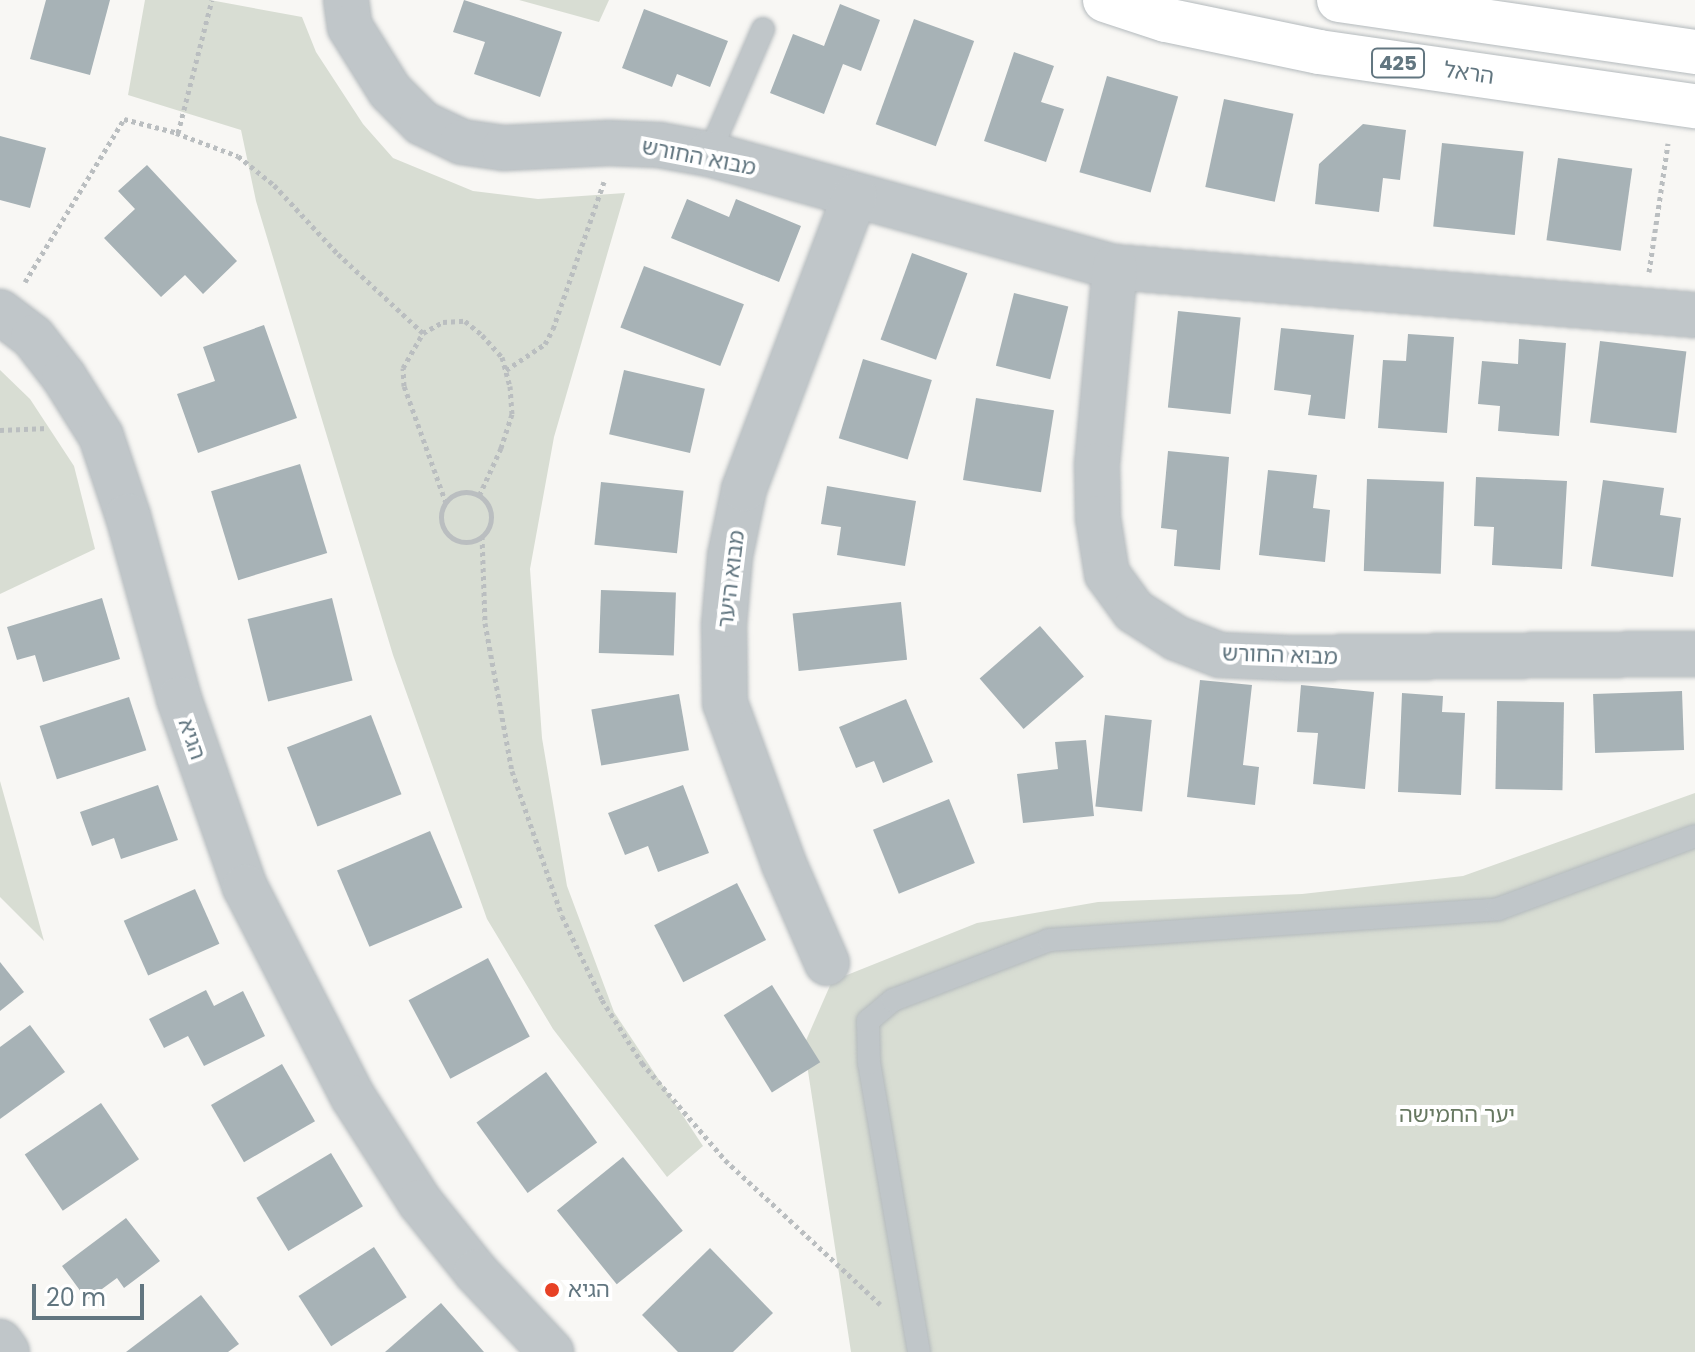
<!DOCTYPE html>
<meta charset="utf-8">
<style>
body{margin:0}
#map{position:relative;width:1695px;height:1352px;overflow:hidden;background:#f8f7f4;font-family:Poppins,"Noto Sans Hebrew",sans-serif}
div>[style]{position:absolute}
.green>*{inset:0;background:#d8ddd3}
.building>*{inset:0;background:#a7b2b6;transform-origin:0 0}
.path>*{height:5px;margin-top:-2.5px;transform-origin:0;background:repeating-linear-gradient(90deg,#babec0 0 4px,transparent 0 8px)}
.path>.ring{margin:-2.5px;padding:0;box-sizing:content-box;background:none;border:5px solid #babec0;border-radius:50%}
.roads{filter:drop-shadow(0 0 2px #b4babd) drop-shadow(0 0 2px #b4babd)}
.service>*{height:22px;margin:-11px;padding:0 11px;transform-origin:11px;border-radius:11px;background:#c0c6c9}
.minor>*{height:44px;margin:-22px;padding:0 22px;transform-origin:22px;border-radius:22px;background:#c0c6c9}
.primary>*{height:44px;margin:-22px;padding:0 22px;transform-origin:22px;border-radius:22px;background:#fff}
.dots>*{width:22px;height:22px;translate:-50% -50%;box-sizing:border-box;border:4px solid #fff;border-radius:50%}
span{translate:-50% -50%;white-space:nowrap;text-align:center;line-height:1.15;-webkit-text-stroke:8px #fff;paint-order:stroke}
.shield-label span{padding:2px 6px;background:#fff;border:2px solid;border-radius:6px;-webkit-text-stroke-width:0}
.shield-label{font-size:20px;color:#627680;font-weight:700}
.street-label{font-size:22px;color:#627680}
.park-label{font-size:22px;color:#677861}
.poi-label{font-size:22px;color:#627680}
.left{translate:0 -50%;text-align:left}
.scale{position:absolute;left:32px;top:1284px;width:112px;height:36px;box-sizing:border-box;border:4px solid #627680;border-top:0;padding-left:10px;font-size:24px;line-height:28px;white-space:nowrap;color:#627680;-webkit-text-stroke:6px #fff;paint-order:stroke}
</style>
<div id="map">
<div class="green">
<div style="clip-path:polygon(145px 0,210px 0,302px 17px,316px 52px,363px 124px,393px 158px,473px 191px,538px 199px,625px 193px,554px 437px,530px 569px,542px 738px,567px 886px,614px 1012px,703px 1146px,667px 1177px,553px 1029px,487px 919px,393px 655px,256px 201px,241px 130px,128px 95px)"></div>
<div style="clip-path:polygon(519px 0,609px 0,599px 22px)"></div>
<div style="clip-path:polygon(0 370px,30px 399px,74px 466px,95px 549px,0 594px)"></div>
<div style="clip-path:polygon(0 781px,14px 831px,44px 941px,0 897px)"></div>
<div style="clip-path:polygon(1695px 793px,1695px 1352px,851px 1352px,804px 1045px,832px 981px,977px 923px,1098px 902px,1302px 894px,1463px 876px)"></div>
</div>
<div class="building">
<div style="clip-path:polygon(46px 0,110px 0,90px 75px,30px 59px)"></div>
<div style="clip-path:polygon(464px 0,562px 32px,540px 97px,474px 74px,485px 42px,453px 32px)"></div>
<div style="clip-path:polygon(840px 4px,880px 20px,861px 71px,843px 64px,824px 114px,770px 93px,793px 34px,824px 46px)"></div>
<div style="clip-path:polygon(644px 9px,728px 41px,710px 87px,677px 74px,672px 87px,622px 68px)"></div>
<div style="left:914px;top:19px;width:64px;height:112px;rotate:20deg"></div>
<div style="clip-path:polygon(1014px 52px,1054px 66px,1041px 102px,1064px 109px,1046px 162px,984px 141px)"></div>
<div style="left:1107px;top:76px;width:74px;height:100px;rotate:16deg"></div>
<div style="left:1224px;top:99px;width:71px;height:90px;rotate:12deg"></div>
<div style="clip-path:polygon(1363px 124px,1406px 130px,1400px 180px,1383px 178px,1379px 212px,1315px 204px,1319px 164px)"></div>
<div style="clip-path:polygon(0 136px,46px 148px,30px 208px,0 200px)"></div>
<div style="left:1442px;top:143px;width:82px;height:84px;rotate:6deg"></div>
<div style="left:1558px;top:158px;width:75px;height:83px;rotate:8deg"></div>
<div style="clip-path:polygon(147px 165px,237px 261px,203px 294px,185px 275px,161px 297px,104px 238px,135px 209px,118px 191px)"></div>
<div style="clip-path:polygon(687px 199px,729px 217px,736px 199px,801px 226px,779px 282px,671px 238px)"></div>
<div style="left:912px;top:253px;width:59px;height:92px;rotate:20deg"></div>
<div style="left:644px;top:266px;width:107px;height:66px;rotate:21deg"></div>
<div style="left:1014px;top:293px;width:56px;height:75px;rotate:14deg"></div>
<div style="left:1178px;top:311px;width:63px;height:97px;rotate:6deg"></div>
<div style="clip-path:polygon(264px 325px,297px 418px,198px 453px,177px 394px,215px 381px,203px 347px)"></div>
<div style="clip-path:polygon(1281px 328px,1354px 335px,1345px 419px,1308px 415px,1311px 395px,1274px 390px)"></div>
<div style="clip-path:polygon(1408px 334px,1454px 337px,1447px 433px,1378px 428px,1383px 360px,1406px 361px)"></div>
<div style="clip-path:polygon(1519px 339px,1566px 343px,1559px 436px,1498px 431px,1500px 406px,1478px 404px,1482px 361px,1518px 364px)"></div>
<div style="left:1600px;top:341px;width:87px;height:82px;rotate:7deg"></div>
<div style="left:863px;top:359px;width:72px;height:83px;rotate:17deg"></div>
<div style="left:624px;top:370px;width:83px;height:66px;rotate:13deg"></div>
<div style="left:976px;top:398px;width:79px;height:83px;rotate:9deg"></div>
<div style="clip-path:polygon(1168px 451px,1229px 457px,1220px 570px,1174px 566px,1177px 530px,1161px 528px)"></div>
<div style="left:300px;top:464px;width:93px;height:93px;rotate:73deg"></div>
<div style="clip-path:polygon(1268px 470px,1317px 475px,1313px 508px,1330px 510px,1325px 562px,1259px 555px)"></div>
<div style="clip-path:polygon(1476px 477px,1567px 481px,1562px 569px,1492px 565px,1494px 527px,1474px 526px)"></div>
<div style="left:1367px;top:479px;width:77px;height:92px;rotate:2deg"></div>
<div style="clip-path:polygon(1603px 480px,1664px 488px,1660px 515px,1681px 518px,1673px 577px,1591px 566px)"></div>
<div style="left:601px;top:482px;width:83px;height:63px;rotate:6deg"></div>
<div style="clip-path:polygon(827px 486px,916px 501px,905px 566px,837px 555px,841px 527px,821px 524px)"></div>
<div style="left:601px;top:590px;width:75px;height:63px;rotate:2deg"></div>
<div style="clip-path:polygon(102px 598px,120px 659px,43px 682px,35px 655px,17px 660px,7px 627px)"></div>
<div style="left:332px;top:598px;width:85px;height:87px;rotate:76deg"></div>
<div style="left:901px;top:602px;width:58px;height:109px;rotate:84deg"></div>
<div style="left:1040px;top:626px;width:67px;height:80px;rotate:49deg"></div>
<div style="clip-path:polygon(1200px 680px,1252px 685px,1243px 765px,1259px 767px,1255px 805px,1187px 797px)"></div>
<div style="clip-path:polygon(1301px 685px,1374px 692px,1365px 789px,1313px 784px,1318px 733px,1297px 732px)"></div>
<div style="left:1682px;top:691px;width:59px;height:89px;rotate:88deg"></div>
<div style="clip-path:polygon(1402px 693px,1443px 696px,1442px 712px,1465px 713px,1461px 795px,1398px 792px)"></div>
<div style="left:679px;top:694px;width:57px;height:89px;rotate:80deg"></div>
<div style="left:129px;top:697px;width:56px;height:94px;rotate:72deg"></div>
<div style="clip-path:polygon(906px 699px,933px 762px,883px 783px,874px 761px,856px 768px,839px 727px)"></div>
<div style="left:1497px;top:701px;width:67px;height:88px;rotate:1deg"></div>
<div style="left:371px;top:715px;width:85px;height:90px;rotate:69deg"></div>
<div style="left:1105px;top:715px;width:47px;height:92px;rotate:6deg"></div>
<div style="clip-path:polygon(1086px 740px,1094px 816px,1023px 823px,1017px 774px,1058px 769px,1055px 742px)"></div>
<div style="clip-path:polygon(158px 785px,178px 840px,121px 859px,114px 838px,92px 846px,80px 812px)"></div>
<div style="clip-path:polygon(683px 785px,709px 853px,658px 872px,648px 846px,625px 855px,608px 813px)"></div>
<div style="left:949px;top:799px;width:69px;height:82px;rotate:68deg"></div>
<div style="left:430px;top:831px;width:83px;height:101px;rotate:67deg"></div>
<div style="left:737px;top:883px;width:64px;height:93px;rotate:63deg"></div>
<div style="left:195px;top:889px;width:60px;height:78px;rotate:66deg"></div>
<div style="left:488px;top:958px;width:89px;height:90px;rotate:62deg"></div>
<div style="clip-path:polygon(0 962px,24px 992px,0 1011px)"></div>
<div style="left:772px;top:985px;width:91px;height:57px;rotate:58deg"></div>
<div style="clip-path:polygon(206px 990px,214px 1006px,243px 991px,265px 1036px,204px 1066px,188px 1036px,164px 1048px,149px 1019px)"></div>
<div style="clip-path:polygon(30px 1025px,65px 1072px,0 1119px,0 1047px)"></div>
<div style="left:282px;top:1064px;width:66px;height:82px;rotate:60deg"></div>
<div style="left:546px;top:1072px;width:87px;height:86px;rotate:54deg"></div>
<div style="left:101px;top:1103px;width:68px;height:92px;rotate:56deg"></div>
<div style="left:331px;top:1153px;width:62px;height:87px;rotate:59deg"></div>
<div style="left:623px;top:1157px;width:95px;height:85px;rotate:51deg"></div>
<div style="clip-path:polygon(126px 1218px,160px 1261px,124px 1288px,117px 1278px,87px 1300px,62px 1266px)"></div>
<div style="left:374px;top:1247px;width:60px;height:90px;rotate:57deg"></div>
<div style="clip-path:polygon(710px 1248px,773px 1313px,733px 1352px,678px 1352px,642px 1315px)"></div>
<div style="clip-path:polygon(201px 1295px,239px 1344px,228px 1352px,126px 1352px)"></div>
<div style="clip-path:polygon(441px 1303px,484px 1352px,385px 1352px)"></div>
</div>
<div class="path">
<div style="left:176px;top:133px;width:66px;rotate:20.4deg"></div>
<div style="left:238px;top:156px;width:46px;rotate:38.9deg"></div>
<div style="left:274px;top:185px;width:94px;rotate:47.2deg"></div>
<div style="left:338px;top:254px;width:116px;rotate:42.9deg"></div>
<div style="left:1649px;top:272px;width:130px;rotate:-81.6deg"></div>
<div style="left:25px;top:282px;width:191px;rotate:-58.7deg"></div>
<div style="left:124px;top:119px;width:56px;rotate:14.5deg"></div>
<div style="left:178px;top:133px;width:137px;rotate:-75.7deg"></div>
<div style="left:506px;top:370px;width:47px;rotate:-33.7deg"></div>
<div style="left:545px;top:344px;width:17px;rotate:-62deg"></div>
<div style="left:553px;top:329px;width:156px;rotate:-70.9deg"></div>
<div style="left:0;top:430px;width:48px;rotate:-2.4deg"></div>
<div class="ring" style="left:441px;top:492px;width:45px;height:45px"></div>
<div style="left:446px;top:503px;width:124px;rotate:-109.7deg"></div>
<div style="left:404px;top:386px;width:18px;rotate:-93deg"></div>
<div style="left:403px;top:368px;width:40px;rotate:-60.3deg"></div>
<div style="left:423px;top:333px;width:23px;rotate:-29deg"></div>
<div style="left:443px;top:322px;width:22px;rotate:-3deg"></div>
<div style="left:465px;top:321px;width:22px;rotate:39deg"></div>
<div style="left:482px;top:335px;width:30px;rotate:48deg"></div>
<div style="left:502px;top:357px;width:30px;rotate:75deg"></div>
<div style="left:510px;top:386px;width:28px;rotate:86deg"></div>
<div style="left:512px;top:414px;width:36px;rotate:108deg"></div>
<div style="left:501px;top:448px;width:53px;rotate:114.6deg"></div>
<div style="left:482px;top:536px;width:87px;rotate:88deg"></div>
<div style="left:485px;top:623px;width:150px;rotate:79.7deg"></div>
<div style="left:512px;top:771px;width:153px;rotate:71deg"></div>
<div style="left:562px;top:916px;width:93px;rotate:64.5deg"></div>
<div style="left:602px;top:1000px;width:75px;rotate:57.6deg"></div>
<div style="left:642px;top:1063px;width:128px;rotate:49.4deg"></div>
<div style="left:725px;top:1160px;width:212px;rotate:42.9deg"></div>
</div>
<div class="roads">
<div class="service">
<div style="left:709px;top:154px;width:136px;rotate:-66.6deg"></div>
<div style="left:919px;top:1352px;width:293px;rotate:-99.8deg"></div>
<div style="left:869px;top:1063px;width:42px;rotate:-91.4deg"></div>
<div style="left:868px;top:1021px;width:33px;rotate:-40deg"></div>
<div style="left:893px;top:1000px;width:167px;rotate:-21deg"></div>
<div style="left:1049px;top:940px;width:450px;rotate:-3.9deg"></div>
<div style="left:1498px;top:909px;width:210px;rotate:-20.3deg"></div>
</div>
<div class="minor">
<div style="left:346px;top:0;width:27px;rotate:82deg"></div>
<div style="left:350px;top:27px;width:75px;rotate:58deg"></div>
<div style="left:390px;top:91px;width:45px;rotate:45deg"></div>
<div style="left:422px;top:123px;width:44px;rotate:25.4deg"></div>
<div style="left:462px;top:142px;width:42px;rotate:8.1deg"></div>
<div style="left:504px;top:148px;width:105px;rotate:-2.7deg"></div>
<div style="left:609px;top:143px;width:50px;rotate:2.3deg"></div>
<div style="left:659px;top:145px;width:51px;rotate:10.2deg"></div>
<div style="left:709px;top:154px;width:421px;rotate:15.6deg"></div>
<div style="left:1115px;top:267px;width:582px;rotate:4.73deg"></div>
<div style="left:1115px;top:267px;width:199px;rotate:95.2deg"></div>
<div style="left:1097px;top:465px;width:53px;rotate:88.9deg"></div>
<div style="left:1098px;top:518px;width:57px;rotate:80.9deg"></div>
<div style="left:1107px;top:574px;width:46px;rotate:53.9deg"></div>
<div style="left:1134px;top:611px;width:50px;rotate:32.7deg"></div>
<div style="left:1176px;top:638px;width:47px;rotate:21.1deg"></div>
<div style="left:1220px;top:655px;width:69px;rotate:2.5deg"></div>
<div style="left:1289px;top:658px;width:406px;rotate:-0.6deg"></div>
<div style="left:0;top:312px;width:41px;rotate:37.1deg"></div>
<div style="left:33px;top:337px;width:51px;rotate:52.2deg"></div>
<div style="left:64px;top:377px;width:70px;rotate:57.9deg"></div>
<div style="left:101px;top:436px;width:84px;rotate:71.4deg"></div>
<div style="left:128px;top:516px;width:190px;rotate:74.4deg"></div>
<div style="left:179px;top:699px;width:199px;rotate:70.7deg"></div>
<div style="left:245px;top:887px;width:236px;rotate:62.8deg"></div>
<div style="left:353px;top:1097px;width:125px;rotate:57.5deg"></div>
<div style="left:420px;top:1202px;width:90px;rotate:51.3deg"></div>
<div style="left:476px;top:1272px;width:110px;rotate:46.8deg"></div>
<div style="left:827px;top:963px;width:108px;rotate:-113.5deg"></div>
<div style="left:784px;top:864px;width:171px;rotate:-110.1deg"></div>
<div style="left:725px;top:703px;width:78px;rotate:-90.7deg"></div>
<div style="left:724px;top:625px;width:69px;rotate:-85deg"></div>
<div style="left:730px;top:556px;width:68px;rotate:-78.2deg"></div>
<div style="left:744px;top:489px;width:313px;rotate:-69.3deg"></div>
<div style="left:0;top:1342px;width:12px;rotate:55deg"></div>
</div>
<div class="primary">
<div style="left:1105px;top:0;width:64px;rotate:18.2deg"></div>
<div style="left:1166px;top:20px;width:156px;rotate:11.8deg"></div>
<div style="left:1319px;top:52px;width:380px;rotate:8.2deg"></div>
<div style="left:1339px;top:0;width:360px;rotate:8.3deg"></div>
</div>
</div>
<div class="dots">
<div style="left:552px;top:1290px;background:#e74125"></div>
</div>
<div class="shield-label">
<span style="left:1398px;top:63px">425</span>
</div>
<div class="street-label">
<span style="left:1469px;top:73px;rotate:8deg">הראל</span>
<span style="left:699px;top:157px;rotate:11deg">מבוא החורש</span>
<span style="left:731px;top:579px;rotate:-83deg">מבוא היער</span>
<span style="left:1280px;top:655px;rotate:2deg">מבוא החורש</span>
<span style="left:192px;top:739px;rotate:71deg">הגיא</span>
</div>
<div class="park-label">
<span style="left:1457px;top:1115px">יער החמישה</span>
</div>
<div class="poi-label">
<span class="left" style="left:568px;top:1290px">הגיא</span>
</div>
<div class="scale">20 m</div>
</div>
